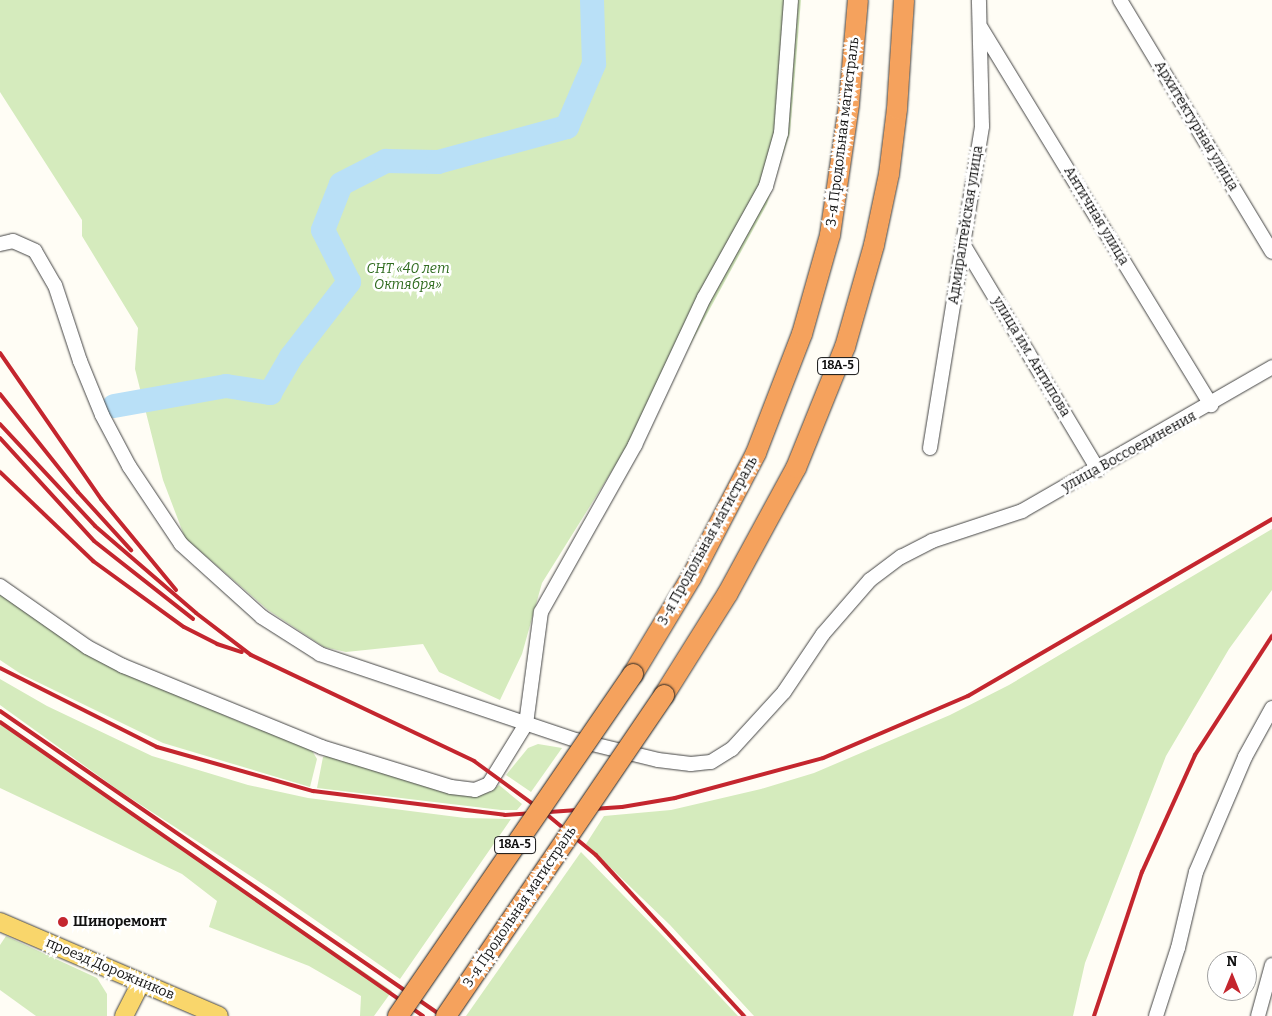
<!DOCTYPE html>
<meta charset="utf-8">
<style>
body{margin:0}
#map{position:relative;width:1272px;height:1016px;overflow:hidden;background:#fffdf5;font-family:Bitter,serif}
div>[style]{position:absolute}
.green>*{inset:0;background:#d5ebbd}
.river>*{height:24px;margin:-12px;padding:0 12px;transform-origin:12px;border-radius:12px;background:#b9e0f7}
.roads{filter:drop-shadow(0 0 1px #444) drop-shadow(0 0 1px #444)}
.minor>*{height:14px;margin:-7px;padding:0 7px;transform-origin:7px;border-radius:7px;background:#fff}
.major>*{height:18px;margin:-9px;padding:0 9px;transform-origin:9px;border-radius:9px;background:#f9d66b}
.highway>*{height:20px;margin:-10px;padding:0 10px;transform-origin:10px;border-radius:10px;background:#f5a25d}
.rail>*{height:4px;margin:-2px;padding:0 2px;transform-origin:2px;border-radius:2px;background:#c4262e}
.bridges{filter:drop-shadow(0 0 1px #222) drop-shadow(0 0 1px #222)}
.highway-bridge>*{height:20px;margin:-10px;padding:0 10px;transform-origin:10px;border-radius:10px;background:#f5a25d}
.dots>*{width:14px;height:14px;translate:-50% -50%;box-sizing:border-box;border:2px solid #fff;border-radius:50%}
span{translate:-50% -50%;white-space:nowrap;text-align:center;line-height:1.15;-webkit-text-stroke:5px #fff;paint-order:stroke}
.shield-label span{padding:1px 4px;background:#fff;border:1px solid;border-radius:4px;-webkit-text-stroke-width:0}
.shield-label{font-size:12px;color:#111;font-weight:700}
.street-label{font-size:14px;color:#111}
.park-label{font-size:14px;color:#2f6b1f;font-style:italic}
.poi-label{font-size:14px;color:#111;font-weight:700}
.left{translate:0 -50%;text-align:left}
.north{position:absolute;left:1207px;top:951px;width:50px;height:50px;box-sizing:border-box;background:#fff;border:1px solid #a0a0a0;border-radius:50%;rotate:0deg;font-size:14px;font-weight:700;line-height:20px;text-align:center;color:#111}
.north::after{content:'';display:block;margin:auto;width:18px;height:22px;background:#c4262e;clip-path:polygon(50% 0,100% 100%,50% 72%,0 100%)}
</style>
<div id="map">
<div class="green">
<div style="clip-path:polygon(0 0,801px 0,790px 133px,767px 204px,688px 349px,542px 583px,522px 654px,500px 700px,439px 672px,423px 644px,346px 652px,324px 647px,268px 610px,185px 538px,163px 480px,135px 369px,138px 328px,82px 236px,82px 220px,0 92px)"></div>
<div style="clip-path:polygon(1272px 529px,1272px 590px,1229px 649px,1166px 756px,1085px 963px,1073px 1016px,754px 1016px,670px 925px,586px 844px,604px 816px,671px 810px,761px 789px,814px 773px,950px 715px,1009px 685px)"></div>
<div style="clip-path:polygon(0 588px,115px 668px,245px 724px,310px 747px,317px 759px,310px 787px,163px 743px,21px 674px,0 660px)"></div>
<div style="clip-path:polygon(0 679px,47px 706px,152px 756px,248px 785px,308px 798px,465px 818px,511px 819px,400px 979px,272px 890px,121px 792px,0 705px)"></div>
<div style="clip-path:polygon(0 724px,392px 991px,374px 1016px,360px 1016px,361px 996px,309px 966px,209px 927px,217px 901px,182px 874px,0 788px)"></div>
<div style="clip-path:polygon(538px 744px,562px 748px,531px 792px,506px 775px,528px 748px)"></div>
<div style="clip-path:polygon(329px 755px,478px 794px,490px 792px,499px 785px,522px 804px,517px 810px,501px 810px,317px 788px,323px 757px)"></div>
<div style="clip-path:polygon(581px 852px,662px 935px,738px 1016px,466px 1016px)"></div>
<div style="clip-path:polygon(6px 936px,97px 978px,107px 994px,107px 1016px,36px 1016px,0 990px,0 945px)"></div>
</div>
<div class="river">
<div style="left:114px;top:406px;width:114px;rotate:-10.1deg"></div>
<div style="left:226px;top:386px;width:45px;rotate:9deg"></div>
<div style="left:270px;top:393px;width:42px;rotate:-59.7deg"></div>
<div style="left:291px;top:357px;width:95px;rotate:-52.3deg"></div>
<div style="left:349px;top:282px;width:58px;rotate:-116.6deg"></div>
<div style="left:323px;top:230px;width:49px;rotate:-68.6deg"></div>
<div style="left:341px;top:184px;width:51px;rotate:-27.1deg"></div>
<div style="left:386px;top:161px;width:52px;rotate:1.1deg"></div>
<div style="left:438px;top:162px;width:134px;rotate:-15.2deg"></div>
<div style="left:567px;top:127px;width:69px;rotate:-66.8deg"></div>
<div style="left:594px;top:64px;width:64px;rotate:-91.8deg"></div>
</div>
<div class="roads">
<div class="minor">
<div style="left:1120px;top:0;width:294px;rotate:58.9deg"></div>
<div style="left:981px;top:28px;width:442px;rotate:58.6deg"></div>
<div style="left:0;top:244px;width:13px;rotate:-13deg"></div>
<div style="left:13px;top:241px;width:24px;rotate:24deg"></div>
<div style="left:35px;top:251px;width:39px;rotate:60deg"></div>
<div style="left:55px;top:285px;width:80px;rotate:71.8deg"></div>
<div style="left:80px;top:361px;width:58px;rotate:67.8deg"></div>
<div style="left:102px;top:415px;width:58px;rotate:62.1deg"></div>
<div style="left:129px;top:466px;width:94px;rotate:56.3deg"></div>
<div style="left:181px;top:544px;width:109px;rotate:42deg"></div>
<div style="left:262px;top:617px;width:69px;rotate:32.5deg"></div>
<div style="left:320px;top:654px;width:270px;rotate:18.6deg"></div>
<div style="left:576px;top:740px;width:84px;rotate:13.7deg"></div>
<div style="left:658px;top:760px;width:33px;rotate:7deg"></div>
<div style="left:691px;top:764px;width:20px;rotate:-6deg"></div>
<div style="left:711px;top:762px;width:25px;rotate:-32deg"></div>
<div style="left:732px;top:749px;width:77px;rotate:-47.6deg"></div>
<div style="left:784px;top:692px;width:70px;rotate:-56.1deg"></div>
<div style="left:823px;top:634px;width:72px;rotate:-49deg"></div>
<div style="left:870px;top:580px;width:39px;rotate:-37deg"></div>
<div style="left:901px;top:557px;width:35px;rotate:-27deg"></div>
<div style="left:932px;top:541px;width:95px;rotate:-18.4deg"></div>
<div style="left:1022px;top:511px;width:289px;rotate:-29.9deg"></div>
<div style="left:963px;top:244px;width:263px;rotate:59.1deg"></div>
<div style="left:930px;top:448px;width:326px;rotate:-80.8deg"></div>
<div style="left:982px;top:126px;width:126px;rotate:-91.4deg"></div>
<div style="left:0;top:586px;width:106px;rotate:35deg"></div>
<div style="left:87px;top:647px;width:41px;rotate:27.8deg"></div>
<div style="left:123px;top:666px;width:214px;rotate:22.2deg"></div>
<div style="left:321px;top:747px;width:136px;rotate:17.1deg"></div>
<div style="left:451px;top:787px;width:24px;rotate:7deg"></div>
<div style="left:475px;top:790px;width:15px;rotate:-23deg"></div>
<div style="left:489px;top:784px;width:70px;rotate:-58.3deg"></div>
<div style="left:526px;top:724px;width:113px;rotate:-82.4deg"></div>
<div style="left:541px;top:612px;width:192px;rotate:-60.6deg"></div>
<div style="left:635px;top:445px;width:162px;rotate:-64.9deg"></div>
<div style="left:704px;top:298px;width:128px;rotate:-61deg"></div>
<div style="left:766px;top:186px;width:55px;rotate:-74.2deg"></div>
<div style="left:781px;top:133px;width:133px;rotate:-85.7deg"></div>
<div style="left:1156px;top:1016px;width:71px;rotate:-72.1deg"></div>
<div style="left:1178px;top:948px;width:78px;rotate:-76.7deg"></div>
<div style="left:1196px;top:872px;width:125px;rotate:-66.9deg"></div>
<div style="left:1245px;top:757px;width:56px;rotate:-61.1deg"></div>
<div style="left:1258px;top:1016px;width:53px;rotate:-74.6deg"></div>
</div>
<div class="major">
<div style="left:0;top:922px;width:238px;rotate:23.2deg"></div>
<div style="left:124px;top:1016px;width:37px;rotate:-63deg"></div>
</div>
<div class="highway">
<div style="left:633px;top:674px;width:112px;rotate:-58.9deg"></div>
<div style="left:691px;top:578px;width:141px;rotate:-62.5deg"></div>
<div style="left:756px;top:453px;width:128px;rotate:-68.9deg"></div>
<div style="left:802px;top:334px;width:103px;rotate:-74.2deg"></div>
<div style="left:830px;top:235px;width:132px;rotate:-81.7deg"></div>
<div style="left:849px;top:104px;width:104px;rotate:-85.1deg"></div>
<div style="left:664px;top:695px;width:120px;rotate:-57.9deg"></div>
<div style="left:728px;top:593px;width:142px;rotate:-61.5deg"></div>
<div style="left:796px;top:468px;width:131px;rotate:-68deg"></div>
<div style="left:845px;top:347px;width:106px;rotate:-74.1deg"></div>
<div style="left:874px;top:245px;width:73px;rotate:-78.1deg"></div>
<div style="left:889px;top:174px;width:65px;rotate:-83deg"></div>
<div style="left:897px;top:109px;width:109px;rotate:-86.3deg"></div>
</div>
</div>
<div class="rail">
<div style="left:0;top:353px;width:178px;rotate:55.3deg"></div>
<div style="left:101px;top:499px;width:118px;rotate:50.5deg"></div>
<div style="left:0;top:394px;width:125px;rotate:51.5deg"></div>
<div style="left:78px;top:492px;width:79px;rotate:47.6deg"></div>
<div style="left:0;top:424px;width:139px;rotate:47deg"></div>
<div style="left:95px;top:526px;width:133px;rotate:40.7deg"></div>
<div style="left:196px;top:613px;width:69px;rotate:37.4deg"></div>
<div style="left:251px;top:655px;width:247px;rotate:25.4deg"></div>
<div style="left:474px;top:761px;width:88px;rotate:36.2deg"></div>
<div style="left:545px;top:813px;width:66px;rotate:39.5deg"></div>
<div style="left:596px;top:855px;width:219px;rotate:47.4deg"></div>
<div style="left:0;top:438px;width:139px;rotate:47.6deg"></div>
<div style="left:94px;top:541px;width:126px;rotate:38.2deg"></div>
<div style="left:0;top:472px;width:129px;rotate:43.7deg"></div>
<div style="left:93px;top:561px;width:112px;rotate:36deg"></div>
<div style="left:184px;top:627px;width:37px;rotate:27deg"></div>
<div style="left:217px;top:644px;width:26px;rotate:18deg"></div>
<div style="left:0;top:668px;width:176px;rotate:26.7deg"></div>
<div style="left:157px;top:747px;width:162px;rotate:15.8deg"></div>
<div style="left:313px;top:791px;width:193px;rotate:7.1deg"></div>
<div style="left:505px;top:815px;width:117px;rotate:-3.9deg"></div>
<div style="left:622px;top:807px;width:54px;rotate:-9.6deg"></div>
<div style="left:675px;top:798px;width:153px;rotate:-15.1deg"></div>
<div style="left:823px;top:758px;width:158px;rotate:-23.2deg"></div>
<div style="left:968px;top:696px;width:352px;rotate:-30.2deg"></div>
<div style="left:0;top:711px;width:537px;rotate:34.61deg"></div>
<div style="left:0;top:722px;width:515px;rotate:34.8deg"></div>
<div style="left:1094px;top:1016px;width:152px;rotate:-71.6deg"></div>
<div style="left:1142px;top:872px;width:128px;rotate:-65.6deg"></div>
<div style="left:1195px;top:755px;width:142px;rotate:-57.1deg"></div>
</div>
<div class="bridges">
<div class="highway-bridge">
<div style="left:398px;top:1016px;width:415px;rotate:-55.5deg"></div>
<div style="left:446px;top:1016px;width:388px;rotate:-55.8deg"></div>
</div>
</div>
<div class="dots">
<div style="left:63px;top:922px;background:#c4262e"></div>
</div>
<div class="shield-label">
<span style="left:838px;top:366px">18А-5</span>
<span style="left:515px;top:845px">18А-5</span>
</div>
<div class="street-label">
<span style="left:1196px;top:126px;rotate:59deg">Архитектурная улица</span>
<span style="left:843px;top:132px;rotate:-83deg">3-я Продольная магистраль</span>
<span style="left:1096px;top:216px;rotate:59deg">Античная улица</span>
<span style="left:966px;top:225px;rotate:-81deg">Адмиралтейская улица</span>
<span style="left:1031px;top:357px;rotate:59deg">улица им. Антипова</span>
<span style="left:1129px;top:452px;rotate:-29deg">улица Воссоединения</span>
<span style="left:708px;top:541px;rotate:-61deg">3-я Продольная магистраль</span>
<span style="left:520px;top:907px;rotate:-56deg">3-я Продольная магистраль</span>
<span style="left:110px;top:969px;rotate:23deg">проезд Дорожников</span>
</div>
<div class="park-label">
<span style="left:408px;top:277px">СНТ «40 лет<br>Октября»</span>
</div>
<div class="poi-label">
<span class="left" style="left:73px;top:922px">Шиноремонт</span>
</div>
<div class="north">N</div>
</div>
